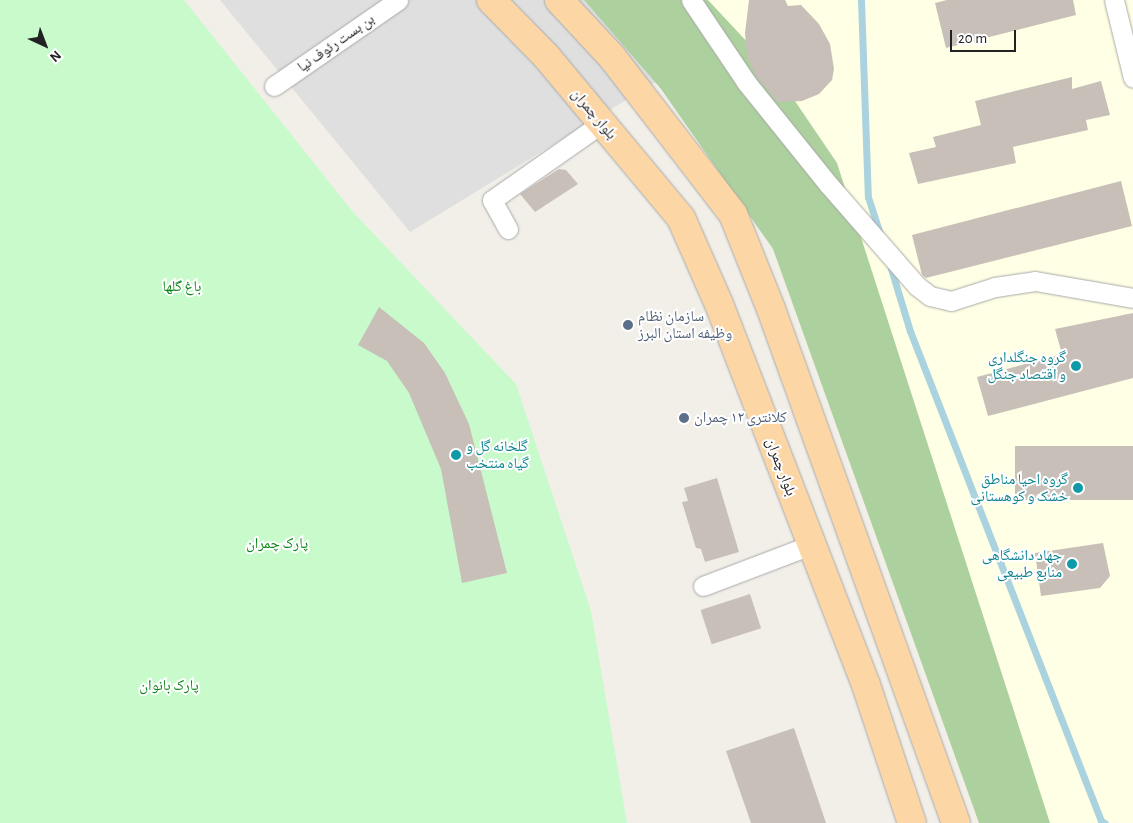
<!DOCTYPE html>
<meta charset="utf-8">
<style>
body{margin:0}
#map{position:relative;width:1133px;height:823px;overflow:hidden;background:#f2efe9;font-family:"Alegreya Sans","Noto Naskh Arabic",sans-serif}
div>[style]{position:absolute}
.residential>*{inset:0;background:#e0dfdf}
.education>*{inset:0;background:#ffffe5}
.forest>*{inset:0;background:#add19e}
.park>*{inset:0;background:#c8facc}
.stream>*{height:7px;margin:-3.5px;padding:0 3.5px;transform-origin:3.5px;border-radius:3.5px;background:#aad3df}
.building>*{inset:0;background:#c7bfb8;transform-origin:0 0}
.roads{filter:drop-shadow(0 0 1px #a9a9a9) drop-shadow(0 0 1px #a9a9a9)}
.street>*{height:19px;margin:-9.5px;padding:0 9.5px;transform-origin:9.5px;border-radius:9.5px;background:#fff}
.primary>*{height:28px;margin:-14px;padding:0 14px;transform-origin:14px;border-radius:14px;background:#fcd6a4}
.dots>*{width:14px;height:14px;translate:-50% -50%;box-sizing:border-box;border:2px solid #fff;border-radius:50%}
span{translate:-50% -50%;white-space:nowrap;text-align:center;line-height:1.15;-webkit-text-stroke:4px #fff;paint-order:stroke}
.street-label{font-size:15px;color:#222}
.park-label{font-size:15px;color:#0c8416}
.service-label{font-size:15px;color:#4e5e75}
.left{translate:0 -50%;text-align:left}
.culture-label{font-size:15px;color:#0d838f}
.right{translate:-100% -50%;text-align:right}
.north{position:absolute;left:20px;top:20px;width:50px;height:50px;-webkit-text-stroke:4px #fff;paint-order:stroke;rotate:137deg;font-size:14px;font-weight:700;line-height:20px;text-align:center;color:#222}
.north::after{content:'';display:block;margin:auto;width:18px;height:22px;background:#222;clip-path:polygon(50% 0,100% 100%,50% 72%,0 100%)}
.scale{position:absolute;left:950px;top:30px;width:66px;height:22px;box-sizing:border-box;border:2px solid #222;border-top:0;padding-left:6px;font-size:15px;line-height:18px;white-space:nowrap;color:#222;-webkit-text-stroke:4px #fff;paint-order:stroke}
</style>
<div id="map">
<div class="residential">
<div style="clip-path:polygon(220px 0,790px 0,410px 232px)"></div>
</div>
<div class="education">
<div style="clip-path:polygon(608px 0,1133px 0,1133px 823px,998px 823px,791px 234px)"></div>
</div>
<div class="forest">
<div style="clip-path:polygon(584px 0,708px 0,776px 73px,837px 163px,1050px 823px,979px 823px,773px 249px,661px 89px)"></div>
</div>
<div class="park">
<div style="clip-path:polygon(0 0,184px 0,353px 212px,516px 384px,591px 611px,627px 823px,0 823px)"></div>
</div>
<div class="stream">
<div style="left:861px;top:0;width:197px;rotate:88deg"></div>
<div style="left:868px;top:197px;width:40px;rotate:72deg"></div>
<div style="left:889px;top:262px;width:72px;rotate:73.1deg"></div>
<div style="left:910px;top:331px;width:526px;rotate:68.7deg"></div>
<div style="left:1101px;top:821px;width:4px;rotate:27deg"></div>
</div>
<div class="building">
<div style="clip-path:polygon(749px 0,785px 0,788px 6px,801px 5px,819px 24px,830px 44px,834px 69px,832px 80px,819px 94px,802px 101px,778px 102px,755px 75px,747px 55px,745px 33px)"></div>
<div style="clip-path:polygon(947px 0,1073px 0,1076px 15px,946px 48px,935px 3px)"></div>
<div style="clip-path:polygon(1072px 77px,1072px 89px,1101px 81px,1110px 115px,1086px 120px,1088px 130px,1013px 147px,1016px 163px,918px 184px,909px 153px,936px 147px,933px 137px,981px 125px,975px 101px)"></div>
<div style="clip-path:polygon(559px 169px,566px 170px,578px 184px,535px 212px,520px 194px)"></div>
<div style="clip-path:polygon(1121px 181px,1132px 226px,926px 278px,922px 275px,912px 235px)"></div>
<div style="clip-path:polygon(379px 307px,424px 343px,445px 373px,469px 424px,507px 573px,462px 583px,441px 469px,409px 393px,387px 361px,358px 345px)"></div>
<div style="clip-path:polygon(1133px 313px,1133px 378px,988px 416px,977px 377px,1062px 354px,1055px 329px)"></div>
<div style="left:1133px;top:446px;width:54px;height:118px;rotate:90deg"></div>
<div style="clip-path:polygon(717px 478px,739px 552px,705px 562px,701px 549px,696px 548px,682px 502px,688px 501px,684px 488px)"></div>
<div style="clip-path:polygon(1103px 543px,1110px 576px,1100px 588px,1041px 596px,1035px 553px)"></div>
<div style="left:750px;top:594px;width:36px;height:52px;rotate:72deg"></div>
<div style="clip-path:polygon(794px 728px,826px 823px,751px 823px,726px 751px)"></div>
</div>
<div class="roads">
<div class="street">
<div style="left:691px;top:0;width:99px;rotate:56.1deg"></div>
<div style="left:746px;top:82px;width:131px;rotate:51.2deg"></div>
<div style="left:828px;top:184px;width:135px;rotate:48.9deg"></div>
<div style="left:917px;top:286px;width:16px;rotate:38deg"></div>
<div style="left:930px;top:296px;width:22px;rotate:13deg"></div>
<div style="left:951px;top:301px;width:46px;rotate:-17.7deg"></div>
<div style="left:995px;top:287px;width:40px;rotate:-8.5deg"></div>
<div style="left:1035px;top:281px;width:99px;rotate:9.8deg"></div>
<div style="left:1114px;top:0;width:80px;rotate:76.3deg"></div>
<div style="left:274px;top:86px;width:151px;rotate:-34.7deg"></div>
<div style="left:508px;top:229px;width:33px;rotate:-119deg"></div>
<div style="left:492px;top:200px;width:134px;rotate:-35deg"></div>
<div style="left:703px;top:586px;width:116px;rotate:-20.8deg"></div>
</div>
<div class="primary">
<div style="left:491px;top:0;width:78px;rotate:45.5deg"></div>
<div style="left:546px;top:56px;width:211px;rotate:50.2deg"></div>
<div style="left:681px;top:218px;width:94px;rotate:66.2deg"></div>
<div style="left:719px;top:304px;width:408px;rotate:68.9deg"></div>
<div style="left:866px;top:685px;width:145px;rotate:71.6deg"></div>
<div style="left:559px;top:0;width:78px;rotate:47.1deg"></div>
<div style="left:612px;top:57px;width:198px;rotate:52.4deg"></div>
<div style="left:733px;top:214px;width:102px;rotate:68.2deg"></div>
<div style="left:771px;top:309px;width:546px;rotate:70.21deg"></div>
</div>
</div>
<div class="dots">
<div style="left:628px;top:325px;background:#5c6f8a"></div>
<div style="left:1076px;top:366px;background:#0f9aa8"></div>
<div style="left:684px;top:418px;background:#5c6f8a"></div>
<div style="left:456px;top:455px;background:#0f9aa8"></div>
<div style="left:1078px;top:488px;background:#0f9aa8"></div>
<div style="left:1072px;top:564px;background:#0f9aa8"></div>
</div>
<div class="street-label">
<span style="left:336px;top:43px;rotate:-35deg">بن بست رئوف نیا</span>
<span style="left:594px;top:114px;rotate:50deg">بلوار چمران</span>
<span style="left:781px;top:467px;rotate:69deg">بلوار چمران</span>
</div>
<div class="park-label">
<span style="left:182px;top:287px">باغ گلها</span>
<span style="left:277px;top:544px">پارک چمران</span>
<span style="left:169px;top:686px">پارک بانوان</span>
</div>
<div class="service-label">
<span class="left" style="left:638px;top:325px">سازمان نظام<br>وظیفه استان البرز</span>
<span class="left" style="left:694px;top:418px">کلانتری ۱۲ چمران</span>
</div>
<div class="culture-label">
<span class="right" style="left:1066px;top:366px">گروه جنگلداری<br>و اقتصاد جنگل</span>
<span class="left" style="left:466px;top:455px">گلخانه گل و<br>گیاه منتخب</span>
<span class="right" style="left:1068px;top:488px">گروه احیا مناطق<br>خشک و کوهستانی</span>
<span class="right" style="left:1062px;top:564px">جهاد دانشگاهی<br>منابع طبیعی</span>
</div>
<div class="north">N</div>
<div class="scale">20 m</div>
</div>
